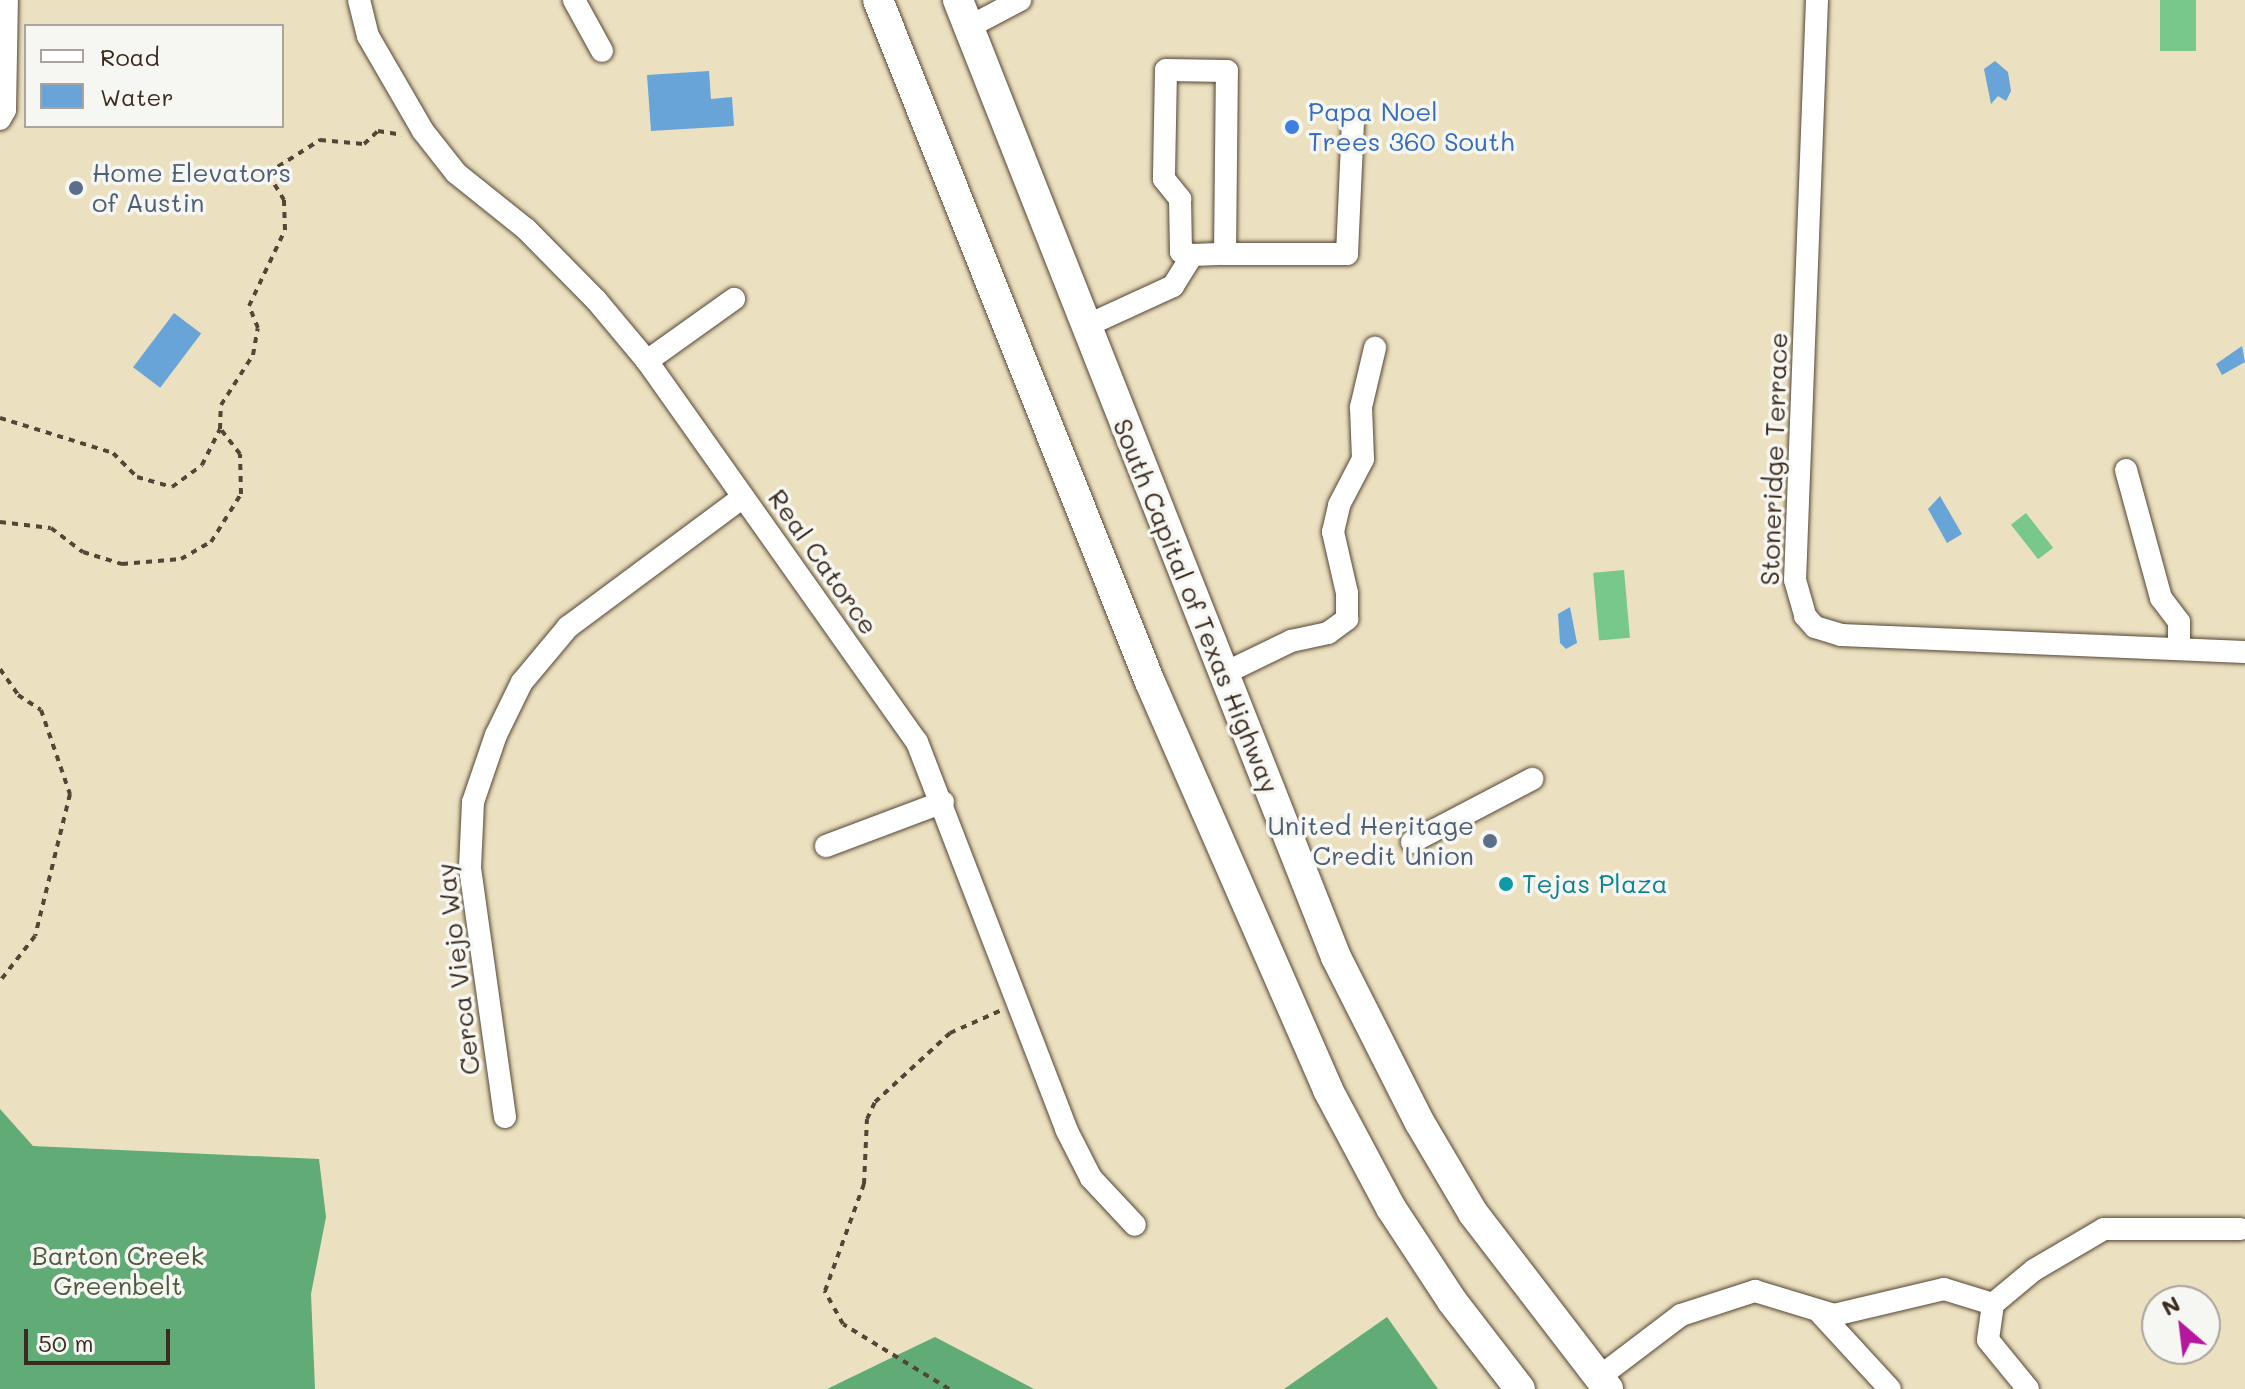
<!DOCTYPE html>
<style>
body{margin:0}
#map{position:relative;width:2245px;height:1389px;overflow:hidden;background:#ebe0bf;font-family:Mali,sans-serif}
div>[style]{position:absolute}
.green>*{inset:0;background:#77c88a;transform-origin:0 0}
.forest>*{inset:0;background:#61ac76}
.water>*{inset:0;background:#69a4d9;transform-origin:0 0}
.path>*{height:4px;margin-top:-2px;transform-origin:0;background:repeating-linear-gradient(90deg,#554536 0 6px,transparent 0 12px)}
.roads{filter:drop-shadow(0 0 2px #554536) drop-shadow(0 0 2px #554536)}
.minor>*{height:22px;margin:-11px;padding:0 11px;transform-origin:11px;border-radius:11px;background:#fff}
.highway>*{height:30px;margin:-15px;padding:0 15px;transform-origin:15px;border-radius:15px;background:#fff}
.dots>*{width:22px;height:22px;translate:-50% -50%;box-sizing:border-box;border:4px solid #f6f6f2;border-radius:50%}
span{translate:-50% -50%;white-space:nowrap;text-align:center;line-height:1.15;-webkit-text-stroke:7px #f6f6f2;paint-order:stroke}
.shop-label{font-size:26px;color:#366cbe}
.left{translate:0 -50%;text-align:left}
.service-label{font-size:26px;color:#4e5e75}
.right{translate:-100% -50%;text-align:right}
.street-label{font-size:26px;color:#3b2a1e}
.culture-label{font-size:26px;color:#0d838f}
.park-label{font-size:26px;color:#4d593e}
.legend{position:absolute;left:24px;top:24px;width:260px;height:104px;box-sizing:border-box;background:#f6f6f2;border:2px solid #aba49d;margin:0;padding:10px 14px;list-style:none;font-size:24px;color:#3b2a1e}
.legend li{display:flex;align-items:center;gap:16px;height:40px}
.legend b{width:40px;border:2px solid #aba49d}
.north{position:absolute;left:2141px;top:1285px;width:80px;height:80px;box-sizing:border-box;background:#f6f6f2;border:2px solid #aba49d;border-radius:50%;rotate:332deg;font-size:22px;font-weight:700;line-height:32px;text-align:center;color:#3b2a1e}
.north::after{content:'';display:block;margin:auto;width:28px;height:36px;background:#b5179e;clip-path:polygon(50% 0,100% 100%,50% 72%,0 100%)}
.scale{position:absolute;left:24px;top:1329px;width:146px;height:36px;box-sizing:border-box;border:4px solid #3b2a1e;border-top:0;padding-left:10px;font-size:24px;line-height:28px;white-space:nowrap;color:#3b2a1e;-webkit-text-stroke:6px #f6f6f2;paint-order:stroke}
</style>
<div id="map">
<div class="green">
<div style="left:2160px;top:0;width:36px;height:51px"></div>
<div style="left:2026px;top:513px;width:44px;height:19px;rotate:52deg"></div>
<div style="left:1624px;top:570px;width:68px;height:31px;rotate:85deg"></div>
</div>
<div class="forest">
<div style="clip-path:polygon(0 1109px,33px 1146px,319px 1159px,326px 1217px,311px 1294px,315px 1389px,0 1389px)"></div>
<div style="clip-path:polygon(1387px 1317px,1438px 1389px,1284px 1389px)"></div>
<div style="clip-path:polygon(935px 1337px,1034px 1389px,827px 1389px,891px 1358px)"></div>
</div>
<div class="water">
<div style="clip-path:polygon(1995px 61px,2008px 72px,2011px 91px,2006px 101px,1998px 96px,1991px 104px,1984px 69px)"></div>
<div style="clip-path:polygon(709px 71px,711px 99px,732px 97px,734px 126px,651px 131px,647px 75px)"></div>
<div style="left:174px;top:313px;width:34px;height:68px;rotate:37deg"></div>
<div style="clip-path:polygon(2242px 346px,2245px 362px,2222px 375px,2216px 364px)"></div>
<div style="clip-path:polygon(1940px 496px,1962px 534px,1947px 543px,1928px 509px)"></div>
<div style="clip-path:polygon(1570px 607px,1577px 643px,1566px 649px,1560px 643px,1558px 614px)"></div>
</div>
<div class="path">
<div style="left:0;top:418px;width:118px;rotate:17.2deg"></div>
<div style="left:113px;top:453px;width:34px;rotate:45deg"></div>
<div style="left:137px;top:477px;width:36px;rotate:16deg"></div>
<div style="left:172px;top:487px;width:37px;rotate:-36deg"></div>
<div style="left:202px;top:465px;width:40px;rotate:-63.4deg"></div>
<div style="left:220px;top:429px;width:24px;rotate:-88deg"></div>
<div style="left:221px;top:405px;width:59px;rotate:-57.4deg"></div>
<div style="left:253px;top:355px;width:27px;rotate:-80deg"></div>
<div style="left:258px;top:328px;width:24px;rotate:-112deg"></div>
<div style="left:249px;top:306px;width:84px;rotate:-64.7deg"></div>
<div style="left:285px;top:230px;width:30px;rotate:-92deg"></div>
<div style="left:284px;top:200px;width:31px;rotate:-121deg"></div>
<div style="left:268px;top:173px;width:62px;rotate:-32.4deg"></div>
<div style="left:320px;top:140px;width:44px;rotate:5.2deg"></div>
<div style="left:364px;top:144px;width:19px;rotate:-43deg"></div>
<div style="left:378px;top:131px;width:24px;rotate:9deg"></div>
<div style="left:0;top:522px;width:51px;rotate:6.7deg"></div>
<div style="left:51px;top:528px;width:40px;rotate:37deg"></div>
<div style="left:83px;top:552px;width:41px;rotate:17.1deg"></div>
<div style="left:122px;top:564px;width:59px;rotate:-4.8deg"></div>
<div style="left:181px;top:559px;width:34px;rotate:-30deg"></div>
<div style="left:211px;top:542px;width:57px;rotate:-58deg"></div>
<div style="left:241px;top:494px;width:40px;rotate:-91.4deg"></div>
<div style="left:240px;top:454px;width:31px;rotate:-128deg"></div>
<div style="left:0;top:669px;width:32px;rotate:55deg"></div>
<div style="left:18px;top:695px;width:27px;rotate:33deg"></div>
<div style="left:41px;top:710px;width:89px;rotate:71deg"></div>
<div style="left:70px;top:794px;width:146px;rotate:103.8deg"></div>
<div style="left:35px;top:936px;width:57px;rotate:127.9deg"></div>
<div style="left:949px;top:1389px;width:124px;rotate:-148.5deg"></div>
<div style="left:843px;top:1324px;width:38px;rotate:-119deg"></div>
<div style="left:825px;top:1291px;width:114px;rotate:-70deg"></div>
<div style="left:864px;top:1184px;width:65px;rotate:-87.4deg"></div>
<div style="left:867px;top:1119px;width:19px;rotate:-65deg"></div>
<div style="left:875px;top:1102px;width:102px;rotate:-42.6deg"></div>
<div style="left:950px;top:1033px;width:57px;rotate:-23.9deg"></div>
</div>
<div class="roads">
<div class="minor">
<div style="left:359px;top:0;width:37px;rotate:76deg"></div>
<div style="left:368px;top:36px;width:110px;rotate:59.9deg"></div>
<div style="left:423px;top:131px;width:53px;rotate:51.8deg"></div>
<div style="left:456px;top:173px;width:90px;rotate:38.7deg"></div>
<div style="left:526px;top:229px;width:100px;rotate:45.4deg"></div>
<div style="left:596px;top:300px;width:80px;rotate:50.1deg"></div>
<div style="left:647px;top:361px;width:467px;rotate:54.7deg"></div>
<div style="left:917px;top:742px;width:415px;rotate:68.9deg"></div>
<div style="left:1066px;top:1129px;width:55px;rotate:63deg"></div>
<div style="left:1091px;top:1178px;width:64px;rotate:46.9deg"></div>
<div style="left:574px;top:0;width:58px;rotate:61.2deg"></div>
<div style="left:1817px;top:0;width:580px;rotate:92.17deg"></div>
<div style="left:1795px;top:580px;width:37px;rotate:74deg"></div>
<div style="left:1805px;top:616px;width:15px;rotate:48deg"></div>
<div style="left:1815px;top:627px;width:27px;rotate:17deg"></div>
<div style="left:1841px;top:635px;width:404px;rotate:2.4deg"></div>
<div style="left:969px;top:27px;width:58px;rotate:-27.9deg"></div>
<div style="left:0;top:119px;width:10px;rotate:-61deg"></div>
<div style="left:5px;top:110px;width:110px;rotate:-89deg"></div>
<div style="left:1225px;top:254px;width:122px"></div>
<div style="left:1347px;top:254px;width:131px;rotate:-87.4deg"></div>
<div style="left:1086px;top:326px;width:96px;rotate:-24.7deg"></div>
<div style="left:1173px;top:286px;width:36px;rotate:-58deg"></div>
<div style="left:1192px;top:255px;width:33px;rotate:-2deg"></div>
<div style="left:1225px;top:254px;width:183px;rotate:-89.4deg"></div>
<div style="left:1227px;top:71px;width:61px;rotate:-179.1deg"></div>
<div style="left:1166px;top:70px;width:109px;rotate:91.1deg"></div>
<div style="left:1164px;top:179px;width:26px;rotate:51deg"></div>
<div style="left:1180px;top:199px;width:53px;rotate:88.9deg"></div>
<div style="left:1181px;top:252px;width:11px;rotate:15deg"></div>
<div style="left:647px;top:361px;width:107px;rotate:-35.5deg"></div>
<div style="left:2126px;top:470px;width:133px;rotate:74.7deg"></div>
<div style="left:2161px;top:598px;width:30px;rotate:53deg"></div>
<div style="left:2179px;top:622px;width:26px;rotate:90deg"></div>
<div style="left:1223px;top:674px;width:76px;rotate:-25.9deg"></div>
<div style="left:1291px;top:641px;width:38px;rotate:-12deg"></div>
<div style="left:1328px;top:633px;width:24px;rotate:-36deg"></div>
<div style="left:1347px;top:619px;width:26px;rotate:-90deg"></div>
<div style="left:1347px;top:593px;width:63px;rotate:-102.9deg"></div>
<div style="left:1333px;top:532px;width:28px;rotate:-77deg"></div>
<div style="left:1339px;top:505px;width:52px;rotate:-62.4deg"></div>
<div style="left:1363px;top:459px;width:52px;rotate:-92.2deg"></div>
<div style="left:1361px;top:407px;width:61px;rotate:-76.7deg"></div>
<div style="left:1412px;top:842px;width:136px;rotate:-27.7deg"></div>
<div style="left:826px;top:846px;width:125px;rotate:-20.6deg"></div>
<div style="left:505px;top:1117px;width:251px;rotate:-98deg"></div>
<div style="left:470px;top:868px;width:66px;rotate:-87.4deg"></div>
<div style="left:473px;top:802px;width:71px;rotate:-71.1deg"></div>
<div style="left:496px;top:735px;width:59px;rotate:-63.9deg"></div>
<div style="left:522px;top:682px;width:72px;rotate:-50.1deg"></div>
<div style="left:568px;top:627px;width:218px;rotate:-36.6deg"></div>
<div style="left:1993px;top:1304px;width:53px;rotate:-39.7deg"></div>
<div style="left:2034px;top:1270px;width:81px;rotate:-30.4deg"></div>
<div style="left:2104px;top:1229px;width:136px"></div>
<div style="left:1820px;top:1313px;width:103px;rotate:47.4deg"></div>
<div style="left:1598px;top:1378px;width:104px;rotate:-37.2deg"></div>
<div style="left:1681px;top:1315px;width:78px;rotate:-18deg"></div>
<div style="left:1755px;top:1291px;width:83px;rotate:16.9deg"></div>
<div style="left:1834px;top:1315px;width:113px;rotate:-13.3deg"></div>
<div style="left:1944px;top:1289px;width:51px;rotate:17deg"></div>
<div style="left:1993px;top:1304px;width:36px;rotate:98deg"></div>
<div style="left:1988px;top:1340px;width:63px;rotate:50.8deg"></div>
</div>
<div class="highway">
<div style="left:878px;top:0;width:734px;rotate:68.26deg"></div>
<div style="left:1150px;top:682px;width:445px;rotate:66.4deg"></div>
<div style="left:1328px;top:1090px;width:134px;rotate:61.9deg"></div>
<div style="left:1391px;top:1208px;width:111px;rotate:56.7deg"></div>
<div style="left:1452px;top:1301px;width:111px;rotate:52.3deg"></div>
<div style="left:958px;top:0;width:1029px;rotate:68.45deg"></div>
<div style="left:1336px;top:957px;width:186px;rotate:63.2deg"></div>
<div style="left:1420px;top:1123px;width:104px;rotate:59.5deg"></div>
<div style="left:1473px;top:1213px;width:222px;rotate:52.5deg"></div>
</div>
</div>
<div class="dots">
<div style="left:1292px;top:127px;background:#3f7fe0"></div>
<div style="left:76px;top:188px;background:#5c6f8a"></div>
<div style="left:1490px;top:841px;background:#5c6f8a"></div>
<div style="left:1506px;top:884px;background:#0f9aa8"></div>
</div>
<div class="shop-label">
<span class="left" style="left:1308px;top:127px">Papa Noel<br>Trees 360 South</span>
</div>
<div class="service-label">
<span class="left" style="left:92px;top:188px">Home Elevators<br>of Austin</span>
<span class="right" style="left:1474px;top:841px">United Heritage<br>Credit Union</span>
</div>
<div class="street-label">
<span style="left:1774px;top:459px;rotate:-88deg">Stoneridge Terrace</span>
<span style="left:823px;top:562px;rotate:55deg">Real Catorce</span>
<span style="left:1196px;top:606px;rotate:68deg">South Capital of Texas Highway</span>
<span style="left:458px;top:969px;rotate:-97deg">Cerca Viejo Way</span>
</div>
<div class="culture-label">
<span class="left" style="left:1522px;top:884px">Tejas Plaza</span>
</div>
<div class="park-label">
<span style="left:118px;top:1271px">Barton Creek<br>Greenbelt</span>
</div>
<ul class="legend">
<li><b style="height:10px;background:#fff"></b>Road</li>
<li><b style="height:22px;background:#69a4d9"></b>Water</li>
</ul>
<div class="north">N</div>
<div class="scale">50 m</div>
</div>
